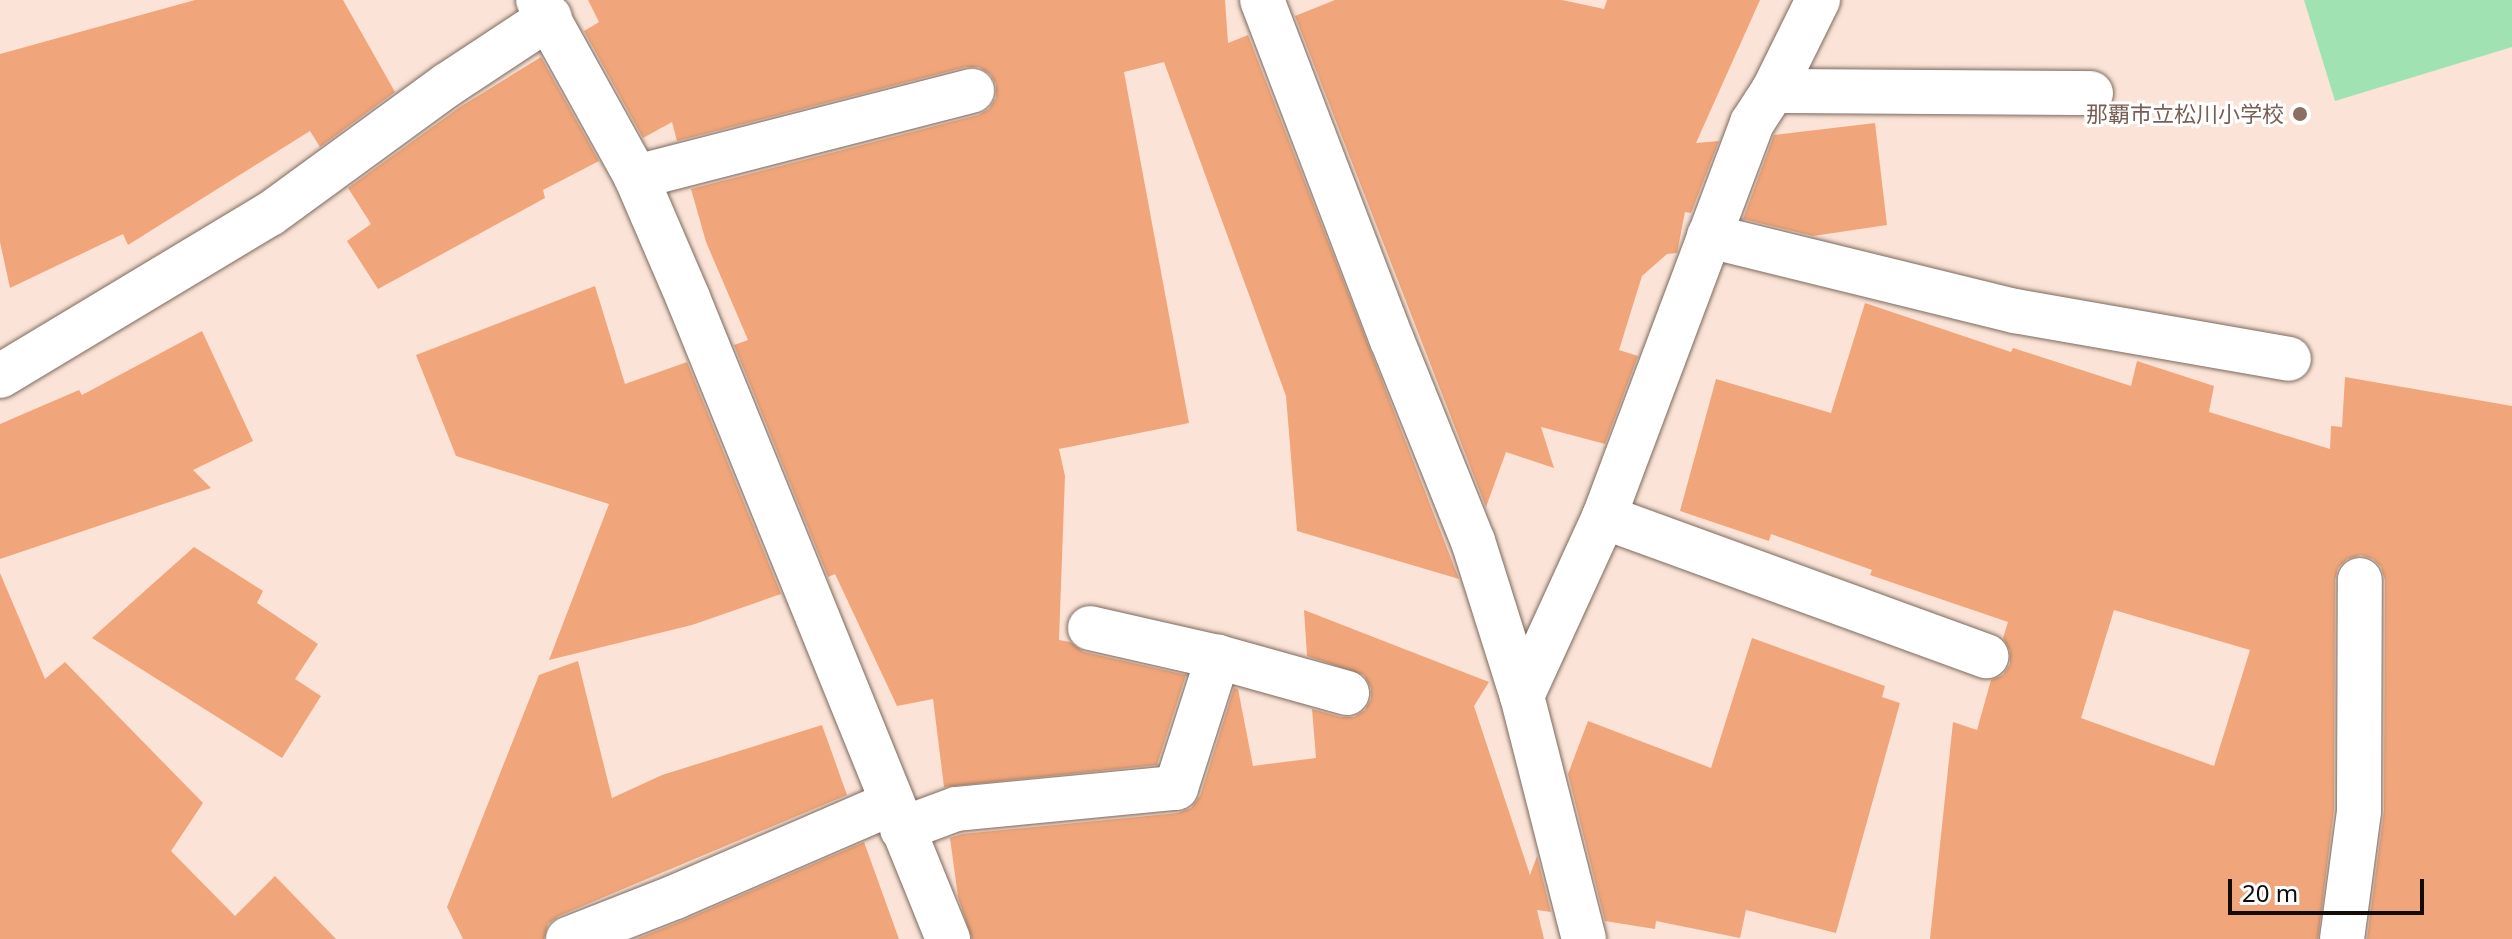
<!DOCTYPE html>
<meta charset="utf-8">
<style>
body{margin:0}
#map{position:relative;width:2512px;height:939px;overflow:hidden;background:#fbe4d7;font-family:"Noto Sans","Noto Sans JP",sans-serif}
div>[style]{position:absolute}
.green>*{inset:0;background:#a0e2b2}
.building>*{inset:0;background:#f0a67a}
.roads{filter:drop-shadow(0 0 2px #7d695e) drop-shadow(0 0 2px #7d695e)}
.minor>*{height:44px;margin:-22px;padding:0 22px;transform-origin:22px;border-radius:22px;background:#fff}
.dots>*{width:22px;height:22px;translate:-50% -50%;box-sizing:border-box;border:4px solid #fff;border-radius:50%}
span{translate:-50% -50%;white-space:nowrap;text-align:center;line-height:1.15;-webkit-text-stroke:6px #fff;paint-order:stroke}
.education-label{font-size:22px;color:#785e54}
.right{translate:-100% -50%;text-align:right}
.scale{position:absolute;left:2228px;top:879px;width:196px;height:36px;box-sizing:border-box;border:4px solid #130c08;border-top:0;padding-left:10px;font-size:24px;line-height:28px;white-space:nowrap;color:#130c08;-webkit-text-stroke:6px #fff;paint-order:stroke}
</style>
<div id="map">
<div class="green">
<div style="clip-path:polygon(2304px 0,2512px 0,2512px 47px,2335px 101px)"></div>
</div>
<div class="building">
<div style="clip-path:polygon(195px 0,343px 0,395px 92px,320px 147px,310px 131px,128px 245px,123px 234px,10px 288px,0 242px,0 54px)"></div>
<div style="clip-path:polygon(588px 0,1225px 0,1228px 43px,1248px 35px,1459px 579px,1297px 531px,1286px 396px,1164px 62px,1124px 72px,1189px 423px,1059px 449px,1065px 476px,1059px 640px,1070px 642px,1084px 652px,1186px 675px,1157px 765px,944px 787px,933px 699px,897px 706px,835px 574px,828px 577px,734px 345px,748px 340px,706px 242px,691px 189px,978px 115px,989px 109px,996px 98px,996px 84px,990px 74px,979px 67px,966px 67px,677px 141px,672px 122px,643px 138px,584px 31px,599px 22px)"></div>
<div style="clip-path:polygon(1335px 0,1562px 0,1604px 9px,1607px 0,1760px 0,1696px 143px,1719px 141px,1691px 213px,1685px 212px,1677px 253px,1667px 254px,1642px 276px,1619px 350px,1638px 356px,1605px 444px,1541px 427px,1554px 468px,1506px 452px,1486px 507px,1295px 16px)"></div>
<div style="clip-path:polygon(541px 57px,599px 161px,543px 190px,545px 198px,378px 289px,347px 241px,371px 224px,348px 188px,460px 107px)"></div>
<div style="clip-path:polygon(1875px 123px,1887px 225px,1813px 236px,1743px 219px,1774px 135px)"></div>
<div style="clip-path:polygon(595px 286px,625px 384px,687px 362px,781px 594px,692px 625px,549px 660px,609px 504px,456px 456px,416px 355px)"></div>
<div style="clip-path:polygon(evenodd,1865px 303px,2011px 352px,2013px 348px,2131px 386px,2137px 361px,2214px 386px,2209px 412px,2330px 449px,2331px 426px,2342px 427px,2345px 377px,2512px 406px,2512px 939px,2367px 939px,2384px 811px,2385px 580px,2381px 567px,2373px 559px,2361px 555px,2347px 559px,2338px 568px,2335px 580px,2334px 809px,2318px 939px,1930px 939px,1953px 722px,1977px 730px,1991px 680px,2003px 675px,2010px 664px,2010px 651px,2003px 638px,2008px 622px,1870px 575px,1872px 570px,1771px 534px,1769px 541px,1680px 511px,1716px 379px,1831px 413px,1865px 303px,2114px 610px,2250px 650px,2214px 766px,2081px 718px,2114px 610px)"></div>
<div style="clip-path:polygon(202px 331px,253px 441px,193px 470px,211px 488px,0 559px,0 424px,79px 390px,82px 395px)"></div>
<div style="clip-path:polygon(194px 547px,263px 591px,257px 603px,318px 644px,295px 679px,321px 696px,282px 758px,92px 638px)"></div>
<div style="clip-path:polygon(0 573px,45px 679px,65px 662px,203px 803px,171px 851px,235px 916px,275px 876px,336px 939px,0 939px)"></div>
<div style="clip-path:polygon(1304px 610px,1489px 682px,1474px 706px,1530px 875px,1537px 856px,1551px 912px,1537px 910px,1544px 939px,972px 939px,958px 897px,950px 838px,962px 834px,1178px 813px,1191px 808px,1200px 796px,1234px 688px,1238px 689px,1253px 766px,1316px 758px,1312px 709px,1341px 717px,1354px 717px,1365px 710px,1371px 699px,1371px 688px,1364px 675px,1307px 656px)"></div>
<div style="clip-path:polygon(1752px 638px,1885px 686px,1882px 697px,1900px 703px,1836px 933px,1746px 910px,1740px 938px,1656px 921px,1655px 929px,1605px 921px,1568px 774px,1588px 721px,1711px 768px)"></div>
<div style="clip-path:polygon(578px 661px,612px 798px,662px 775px,822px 725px,847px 795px,559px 916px,548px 924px,544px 939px,463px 939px,447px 907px,539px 675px)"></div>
<div style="clip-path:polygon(864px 842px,899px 939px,636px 939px,684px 920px)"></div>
</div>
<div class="roads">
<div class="minor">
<div style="left:538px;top:0;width:202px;rotate:61deg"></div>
<div style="left:636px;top:177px;width:132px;rotate:66.7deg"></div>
<div style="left:688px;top:298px;width:692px;rotate:67.92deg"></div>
<div style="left:1262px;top:0;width:364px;rotate:69.1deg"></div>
<div style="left:1392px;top:340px;width:217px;rotate:68.1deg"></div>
<div style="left:1473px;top:541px;width:163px;rotate:72.5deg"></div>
<div style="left:1522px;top:696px;width:251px;rotate:75.7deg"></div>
<div style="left:1773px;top:91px;width:102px;rotate:-63.7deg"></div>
<div style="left:636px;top:177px;width:347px;rotate:-14.4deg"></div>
<div style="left:1709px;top:236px;width:315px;rotate:13.8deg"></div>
<div style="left:2015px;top:311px;width:278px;rotate:9.9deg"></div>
<div style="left:0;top:376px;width:315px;rotate:-31deg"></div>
<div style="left:270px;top:214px;width:219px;rotate:-36.1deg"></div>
<div style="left:447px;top:85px;width:123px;rotate:-33.4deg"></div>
<div style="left:1604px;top:517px;width:407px;rotate:20deg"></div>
<div style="left:1090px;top:628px;width:131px;rotate:12.8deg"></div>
<div style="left:1522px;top:696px;width:197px;rotate:-65.4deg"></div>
<div style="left:1604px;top:517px;width:421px;rotate:-69.4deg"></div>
<div style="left:1752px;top:123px;width:38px;rotate:-57deg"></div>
<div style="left:1773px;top:91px;width:318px;rotate:0.4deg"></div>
<div style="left:902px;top:829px;width:58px;rotate:-20.3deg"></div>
<div style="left:956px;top:809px;width:221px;rotate:-5.5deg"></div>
<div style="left:1176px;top:788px;width:138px;rotate:-72.2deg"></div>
<div style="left:1218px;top:657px;width:134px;rotate:15.6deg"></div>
<div style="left:568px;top:939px;width:115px;rotate:-21.4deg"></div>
<div style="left:675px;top:897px;width:236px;rotate:-23.4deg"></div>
<div style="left:2342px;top:939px;width:129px;rotate:-82.4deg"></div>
<div style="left:2359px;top:811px;width:231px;rotate:-89.8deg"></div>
</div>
</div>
<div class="dots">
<div style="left:2300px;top:114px;background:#8d6e63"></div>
</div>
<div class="education-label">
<span class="right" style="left:2284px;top:114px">那覇市立松川小学校</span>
</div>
<div class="scale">20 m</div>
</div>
